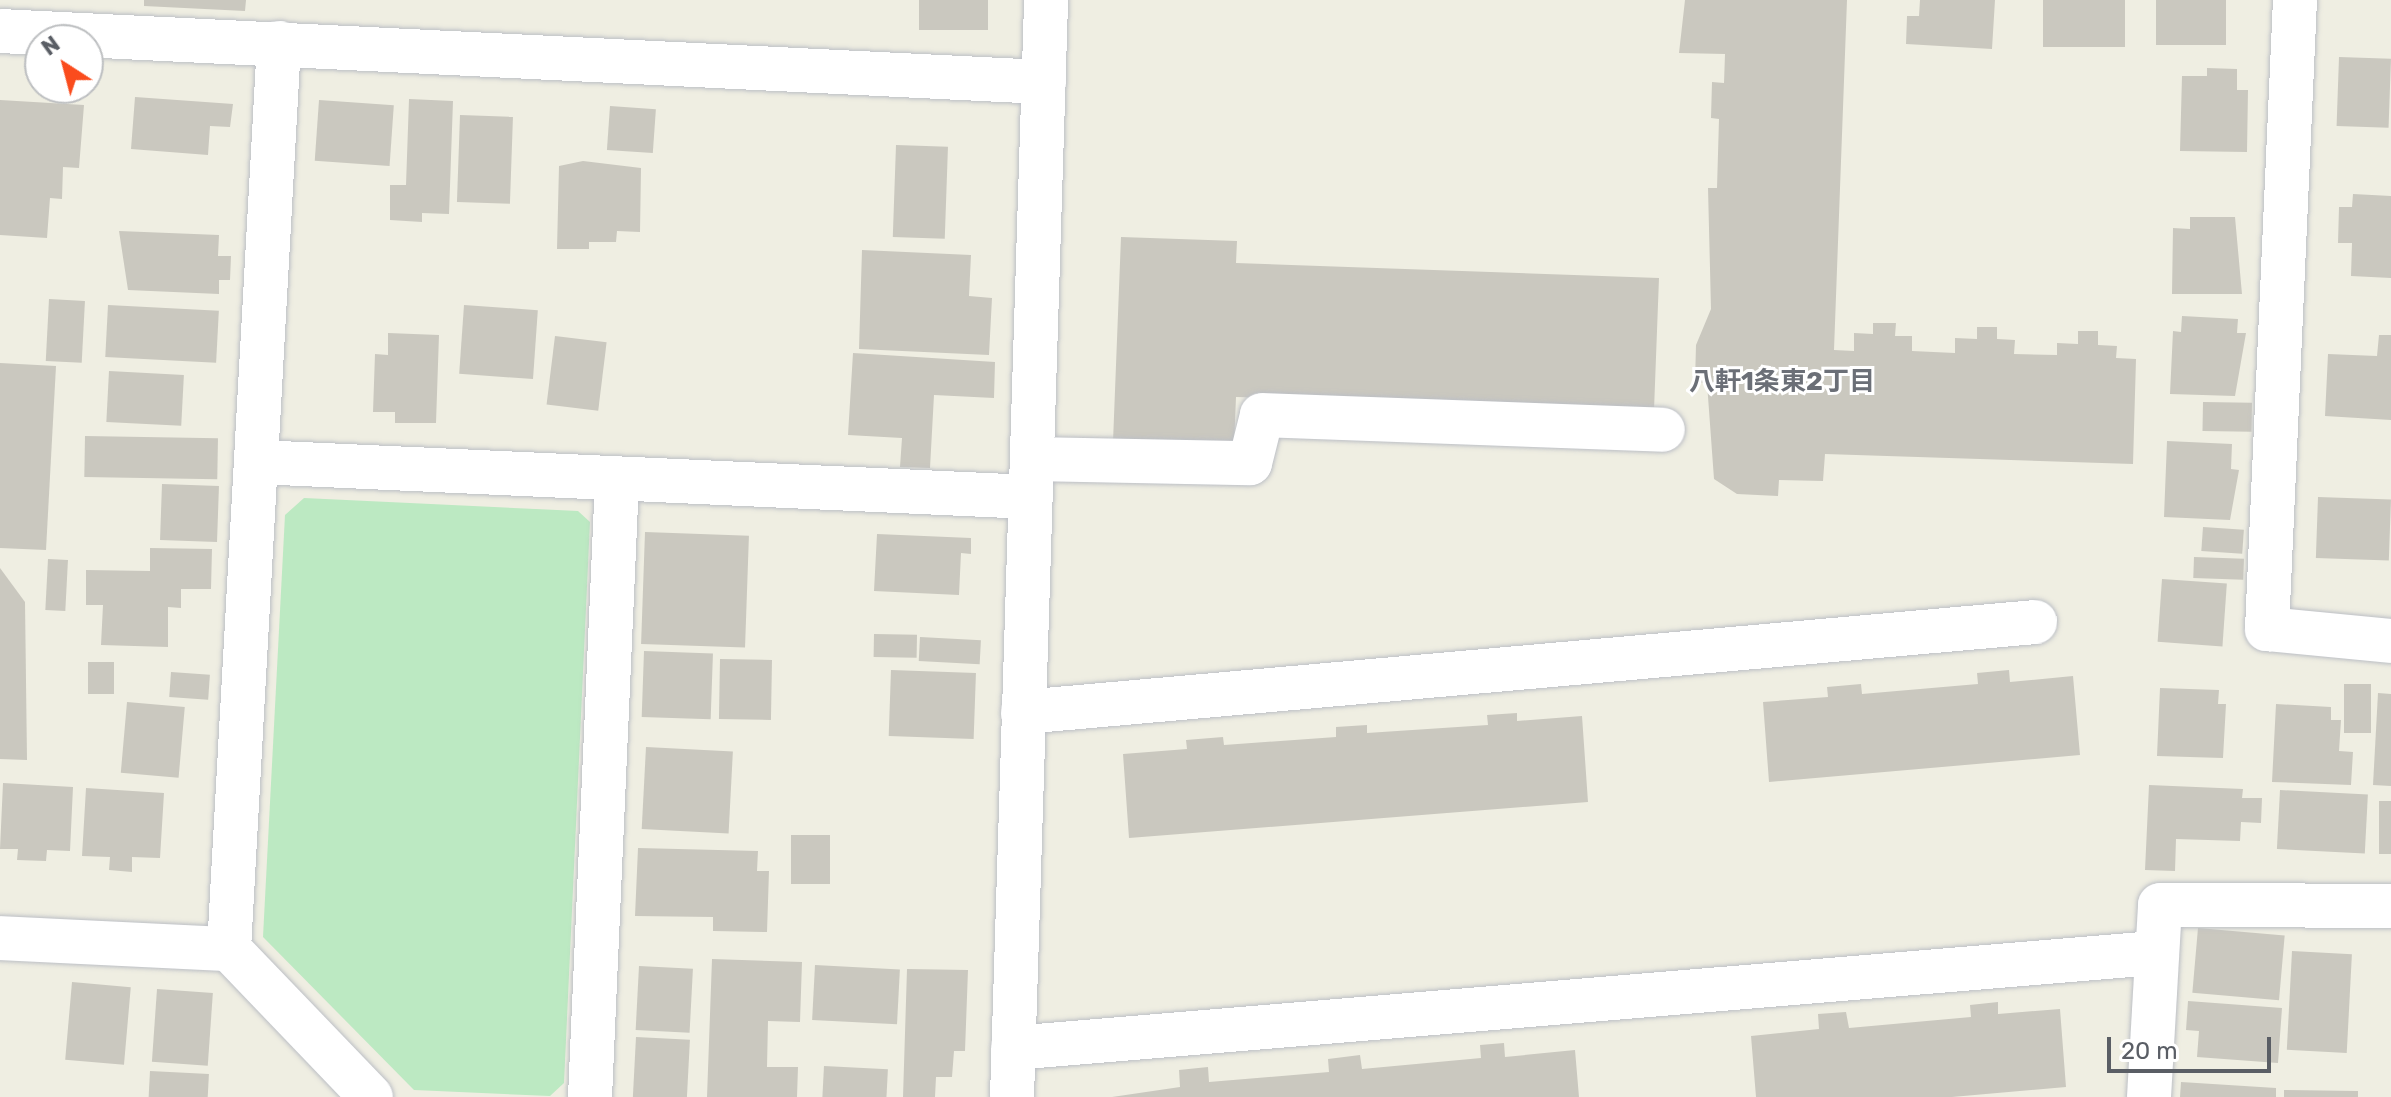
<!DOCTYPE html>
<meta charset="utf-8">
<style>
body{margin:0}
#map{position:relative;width:2391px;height:1097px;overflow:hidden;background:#efeee2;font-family:Rubik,"Noto Sans JP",sans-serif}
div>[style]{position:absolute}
.green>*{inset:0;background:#bce9c2}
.building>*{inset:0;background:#cac8bf;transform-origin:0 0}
.roads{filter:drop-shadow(0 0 2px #bcbfc5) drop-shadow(0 0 2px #bcbfc5)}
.minor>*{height:44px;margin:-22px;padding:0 22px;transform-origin:22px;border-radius:22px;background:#fff}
span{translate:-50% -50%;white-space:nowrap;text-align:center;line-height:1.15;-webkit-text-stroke:6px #fff;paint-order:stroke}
.neighbourhood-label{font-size:26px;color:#6b6f77;font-weight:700}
.north{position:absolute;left:24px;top:24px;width:80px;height:80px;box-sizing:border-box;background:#fff;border:2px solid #bdbfc1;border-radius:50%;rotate:324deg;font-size:22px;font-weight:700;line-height:32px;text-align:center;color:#5a5e65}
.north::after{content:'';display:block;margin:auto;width:28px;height:36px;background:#fa4c1d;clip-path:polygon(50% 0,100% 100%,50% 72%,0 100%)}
.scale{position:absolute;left:2107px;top:1037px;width:164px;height:36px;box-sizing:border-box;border:4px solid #5a5e65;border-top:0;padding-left:10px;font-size:24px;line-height:28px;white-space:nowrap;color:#5a5e65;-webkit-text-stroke:6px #fff;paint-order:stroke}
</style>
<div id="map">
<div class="green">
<div style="clip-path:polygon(304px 498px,578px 511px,590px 522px,564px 1083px,550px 1096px,414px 1090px,263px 937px,285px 515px)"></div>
</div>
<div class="building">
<div style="clip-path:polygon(144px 0,246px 0,245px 11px,144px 6px)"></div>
<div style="left:919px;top:0;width:69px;height:30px"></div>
<div style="clip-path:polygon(1685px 0,1847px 0,1834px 350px,1854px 351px,1854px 333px,1873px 334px,1873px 323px,1896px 323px,1895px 336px,1912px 336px,1912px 351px,1955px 353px,1955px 338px,1977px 339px,1977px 327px,1997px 327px,1997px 339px,2015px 340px,2014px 354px,2057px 355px,2057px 343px,2078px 344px,2078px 331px,2098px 331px,2098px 345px,2117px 346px,2116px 358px,2136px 359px,2133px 464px,1825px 454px,1823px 481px,1779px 480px,1778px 496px,1737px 494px,1714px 479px,1707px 383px,1695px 382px,1696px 345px,1711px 309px,1708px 188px,1717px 188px,1719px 119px,1711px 118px,1712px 82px,1724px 83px,1725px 54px,1679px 53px)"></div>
<div style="clip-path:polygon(1920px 0,1995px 0,1992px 49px,1906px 44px,1907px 16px,1919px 16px)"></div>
<div style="left:2043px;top:0;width:82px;height:47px"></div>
<div style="left:2156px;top:0;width:70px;height:45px"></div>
<div style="left:2339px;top:57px;width:52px;height:69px;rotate:2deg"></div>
<div style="clip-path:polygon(2207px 68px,2237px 69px,2237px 90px,2248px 90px,2247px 152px,2180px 151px,2182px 76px,2207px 76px)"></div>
<div style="clip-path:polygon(135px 97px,233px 104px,230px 127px,210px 126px,208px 155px,131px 149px)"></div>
<div style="clip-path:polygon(409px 99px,453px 101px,449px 214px,422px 213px,422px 222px,390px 220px,390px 185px,406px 185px)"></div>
<div style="clip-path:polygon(0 100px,84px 105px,79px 168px,63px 167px,62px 199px,50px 198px,47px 238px,0 235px)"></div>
<div style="left:319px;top:100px;width:75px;height:61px;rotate:4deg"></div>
<div style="left:610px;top:106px;width:46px;height:44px;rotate:4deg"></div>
<div style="left:460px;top:115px;width:53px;height:87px;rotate:2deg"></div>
<div style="left:896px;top:145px;width:52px;height:92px;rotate:2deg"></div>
<div style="clip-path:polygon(583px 161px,641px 168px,640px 232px,617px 231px,616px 242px,589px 242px,589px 249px,557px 249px,559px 166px)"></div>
<div style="clip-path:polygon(2353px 194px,2391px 196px,2391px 278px,2351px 276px,2352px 243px,2338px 243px,2339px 207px,2352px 207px)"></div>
<div style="clip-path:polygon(2190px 217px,2235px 217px,2242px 294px,2172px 294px,2173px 228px,2190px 229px)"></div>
<div style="clip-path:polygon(119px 231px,219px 235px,218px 256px,231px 256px,230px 280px,219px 280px,219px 294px,128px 290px)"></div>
<div style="clip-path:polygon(1121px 237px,1237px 241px,1236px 263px,1659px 278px,1654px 410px,1236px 397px,1234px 447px,1113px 442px)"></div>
<div style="clip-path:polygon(862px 250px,971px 255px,969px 296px,992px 298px,989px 355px,859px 349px)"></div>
<div style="left:49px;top:299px;width:36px;height:62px;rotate:3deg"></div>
<div style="left:108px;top:305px;width:111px;height:52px;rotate:3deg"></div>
<div style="left:464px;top:305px;width:74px;height:69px;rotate:4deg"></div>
<div style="clip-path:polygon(2182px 316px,2238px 319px,2237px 333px,2246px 333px,2235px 396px,2170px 394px,2173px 331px,2181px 332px)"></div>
<div style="clip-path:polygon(388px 333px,439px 335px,436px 423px,395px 423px,395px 412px,373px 412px,375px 354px,388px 355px)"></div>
<div style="clip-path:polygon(2379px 335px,2391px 335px,2391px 420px,2325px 416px,2328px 354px,2377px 356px)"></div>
<div style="left:555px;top:336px;width:52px;height:69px;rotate:7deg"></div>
<div style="clip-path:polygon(853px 353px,995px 362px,994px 398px,934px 395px,930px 468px,900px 467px,902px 438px,848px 435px)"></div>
<div style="clip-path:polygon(0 363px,56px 366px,46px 550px,0 548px)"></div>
<div style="left:109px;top:371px;width:75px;height:51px;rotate:3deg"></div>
<div style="left:2203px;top:402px;width:49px;height:29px;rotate:1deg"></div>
<div style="left:85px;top:436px;width:133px;height:41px;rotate:1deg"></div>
<div style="clip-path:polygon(2167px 441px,2232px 444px,2231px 469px,2239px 470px,2230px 520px,2164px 517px)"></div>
<div style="left:162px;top:484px;width:57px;height:56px;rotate:2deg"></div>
<div style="left:2318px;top:497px;width:73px;height:61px;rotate:2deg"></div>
<div style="left:2203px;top:527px;width:41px;height:24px;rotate:4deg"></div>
<div style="left:645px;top:532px;width:104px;height:112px;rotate:2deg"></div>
<div style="clip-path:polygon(877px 534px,971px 538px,971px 554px,961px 553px,959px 595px,874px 591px)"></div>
<div style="clip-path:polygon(150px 548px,212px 549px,211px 589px,181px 589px,181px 608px,168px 607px,168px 647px,101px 645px,103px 605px,86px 605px,86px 570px,150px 571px)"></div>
<div style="left:2194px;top:557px;width:50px;height:21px;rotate:2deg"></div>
<div style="left:48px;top:559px;width:20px;height:51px;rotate:3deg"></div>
<div style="clip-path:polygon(0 568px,25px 602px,27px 760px,0 759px)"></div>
<div style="left:2162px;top:579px;width:65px;height:63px;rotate:4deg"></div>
<div style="left:874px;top:634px;width:43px;height:23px;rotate:1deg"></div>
<div style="left:920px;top:637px;width:61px;height:24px;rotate:3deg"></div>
<div style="left:644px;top:651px;width:69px;height:66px;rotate:2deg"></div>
<div style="left:720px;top:659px;width:52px;height:60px;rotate:1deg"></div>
<div style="left:88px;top:662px;width:26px;height:32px"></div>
<div style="left:891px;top:670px;width:85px;height:66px;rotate:2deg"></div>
<div style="clip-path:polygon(2009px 670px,2010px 682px,2073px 676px,2080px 755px,1769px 782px,1763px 702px,1828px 697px,1827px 687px,1861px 684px,1862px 694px,1978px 684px,1977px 673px)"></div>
<div style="left:171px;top:672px;width:39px;height:25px;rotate:4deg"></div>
<div style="left:2344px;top:684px;width:27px;height:49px"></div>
<div style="clip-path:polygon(2160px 688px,2219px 690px,2218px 704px,2226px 704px,2223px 758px,2157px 756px)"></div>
<div style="clip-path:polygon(2378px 693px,2391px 694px,2391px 786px,2373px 785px)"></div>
<div style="left:127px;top:702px;width:58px;height:71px;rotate:5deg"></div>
<div style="clip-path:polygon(2276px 704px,2331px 707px,2331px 720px,2341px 720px,2339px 751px,2353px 752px,2351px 785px,2272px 782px)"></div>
<div style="clip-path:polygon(1517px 713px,1517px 721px,1582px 716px,1588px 802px,1129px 838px,1123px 754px,1187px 749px,1186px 740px,1223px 737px,1224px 745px,1336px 737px,1336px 727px,1367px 725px,1367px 733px,1488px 725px,1487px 715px)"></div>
<div style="left:646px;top:747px;width:87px;height:82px;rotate:3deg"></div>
<div style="clip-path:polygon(3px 783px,73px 787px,70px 851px,47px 850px,46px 861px,17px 860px,18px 849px,0 849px)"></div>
<div style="clip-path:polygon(2149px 785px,2243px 789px,2242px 798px,2262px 798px,2261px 823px,2241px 822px,2240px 841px,2176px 839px,2175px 871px,2145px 870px)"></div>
<div style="clip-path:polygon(86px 788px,164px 793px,160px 858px,132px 857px,132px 872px,109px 870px,110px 857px,82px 856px)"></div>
<div style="left:2280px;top:790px;width:88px;height:59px;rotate:3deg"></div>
<div style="left:2379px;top:801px;width:12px;height:53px"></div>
<div style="left:791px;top:835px;width:39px;height:49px"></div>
<div style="clip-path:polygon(638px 848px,758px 851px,757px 871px,769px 871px,767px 932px,713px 931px,713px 917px,635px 916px)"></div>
<div style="left:2198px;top:928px;width:87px;height:65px;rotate:5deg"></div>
<div style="left:2292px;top:951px;width:60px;height:99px;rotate:3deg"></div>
<div style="clip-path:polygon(712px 959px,802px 962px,800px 1022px,768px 1021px,767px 1067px,798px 1067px,797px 1097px,707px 1097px)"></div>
<div style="left:815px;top:965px;width:85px;height:55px;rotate:3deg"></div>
<div style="left:639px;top:966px;width:54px;height:64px;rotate:3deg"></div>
<div style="clip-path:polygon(907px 969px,968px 970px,965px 1051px,954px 1051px,952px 1077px,936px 1077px,935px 1097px,903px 1097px)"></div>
<div style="left:72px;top:982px;width:59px;height:78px;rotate:5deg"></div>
<div style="left:157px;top:989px;width:56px;height:73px;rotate:4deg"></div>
<div style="clip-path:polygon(2188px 1001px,2282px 1008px,2278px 1063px,2197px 1057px,2199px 1031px,2186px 1030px)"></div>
<div style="clip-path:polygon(1998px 1002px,1998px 1014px,2060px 1009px,2066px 1087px,1952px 1097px,1756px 1097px,1751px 1036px,1819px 1029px,1818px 1014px,1846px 1012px,1849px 1028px,1971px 1017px,1970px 1005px)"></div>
<div style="left:636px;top:1037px;width:54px;height:60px;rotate:3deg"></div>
<div style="clip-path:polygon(1504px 1043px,1505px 1057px,1575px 1050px,1579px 1097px,1112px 1097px,1180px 1087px,1179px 1070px,1208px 1067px,1209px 1082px,1329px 1072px,1328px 1059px,1360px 1055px,1362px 1069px,1481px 1058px,1480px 1045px)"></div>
<div style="left:824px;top:1066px;width:64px;height:31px;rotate:3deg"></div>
<div style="left:150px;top:1071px;width:59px;height:26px;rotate:3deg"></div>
<div style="clip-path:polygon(2181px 1082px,2276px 1088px,2276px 1097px,2180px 1097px)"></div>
<div style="clip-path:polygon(2284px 1090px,2358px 1091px,2358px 1097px,2284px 1097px)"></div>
</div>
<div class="roads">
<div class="minor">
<div style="left:2295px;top:0;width:630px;rotate:92.55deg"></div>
<div style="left:2267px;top:629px;width:125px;rotate:5.5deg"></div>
<div style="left:0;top:31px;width:1045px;rotate:2.8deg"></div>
<div style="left:279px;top:43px;width:907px;rotate:93.16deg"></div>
<div style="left:229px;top:949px;width:205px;rotate:46.2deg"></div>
<div style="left:1032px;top:459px;width:218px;rotate:1.1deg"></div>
<div style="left:1250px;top:463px;width:49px;rotate:-76deg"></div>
<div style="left:1262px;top:415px;width:401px;rotate:2.1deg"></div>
<div style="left:257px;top:462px;width:774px;rotate:2.59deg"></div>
<div style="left:1023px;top:712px;width:1016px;rotate:-5.08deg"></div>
<div style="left:0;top:938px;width:229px;rotate:2.8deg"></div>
<div style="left:1013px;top:1048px;width:1145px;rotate:-4.76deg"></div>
<div style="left:590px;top:1097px;width:617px;rotate:-87.49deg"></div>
<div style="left:1012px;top:1097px;width:1098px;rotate:-88.22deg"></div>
<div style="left:2149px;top:1097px;width:192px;rotate:-86.7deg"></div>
<div style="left:2160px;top:905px;width:231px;rotate:0.2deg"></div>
</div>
</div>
<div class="neighbourhood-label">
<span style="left:1782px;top:382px">八軒1条東2丁目</span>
</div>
<div class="north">N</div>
<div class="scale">20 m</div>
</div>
